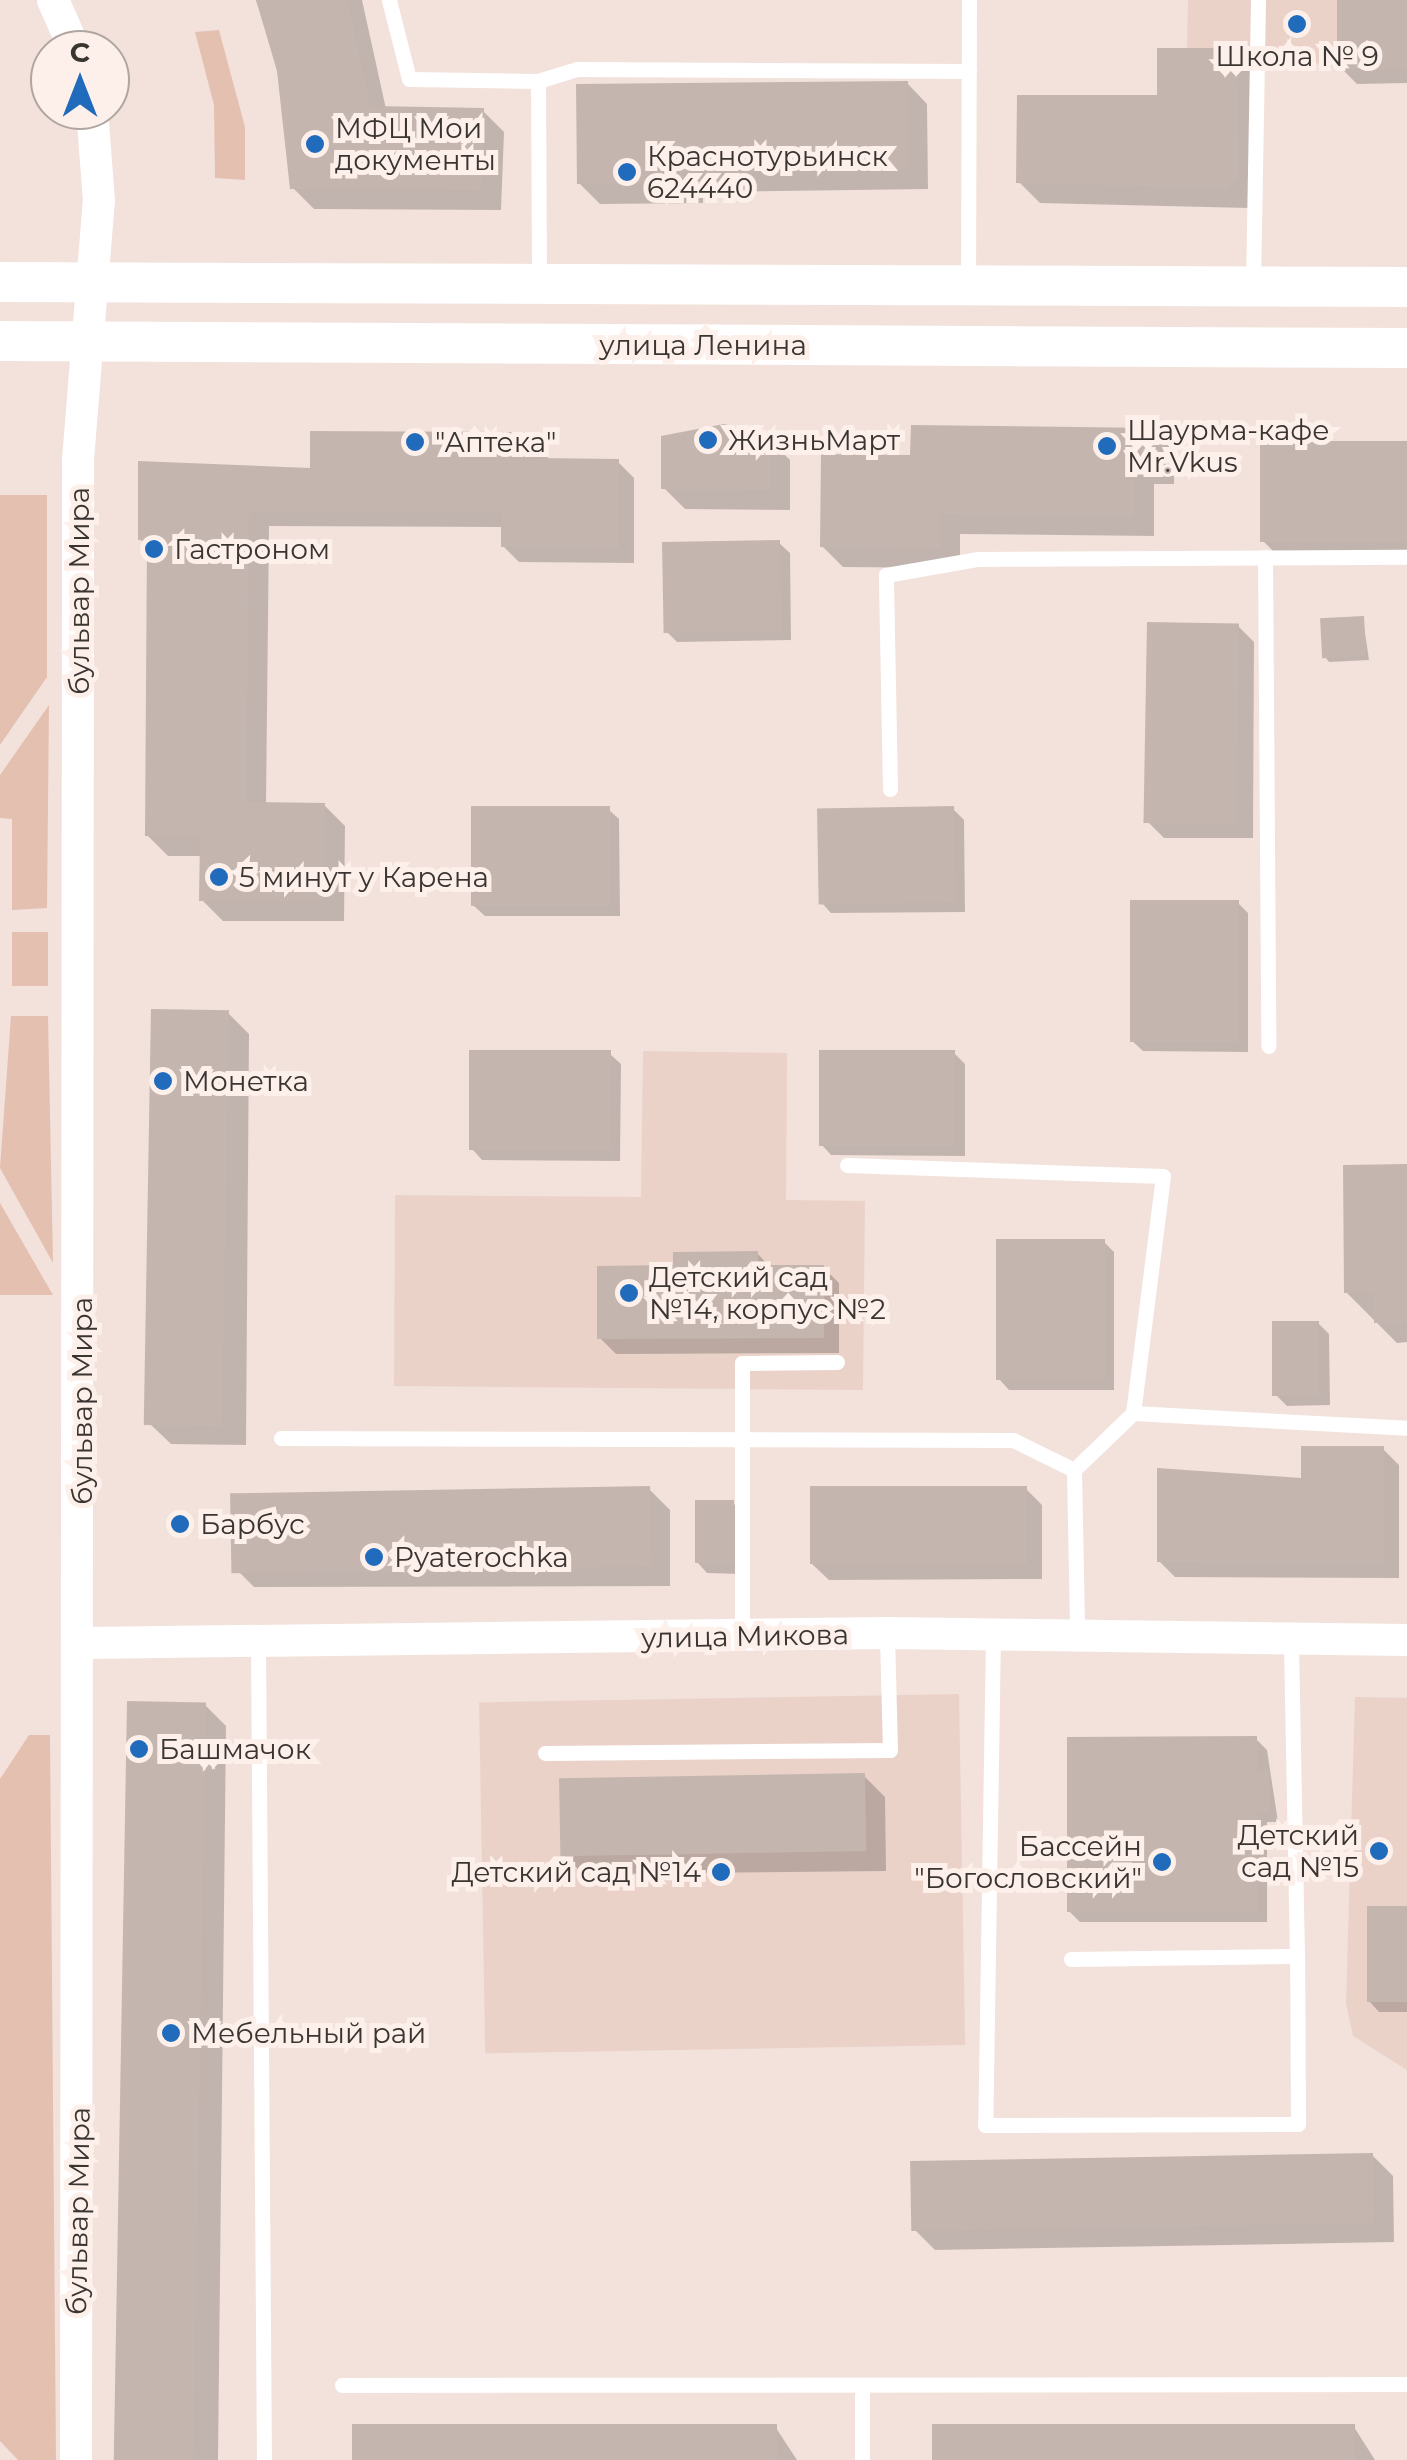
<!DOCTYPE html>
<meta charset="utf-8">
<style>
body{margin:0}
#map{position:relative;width:1407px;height:2460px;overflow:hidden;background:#f2e2db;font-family:Montserrat,sans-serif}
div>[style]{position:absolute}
.built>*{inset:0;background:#ead2c9;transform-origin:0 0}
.green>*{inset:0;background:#e4c0b1;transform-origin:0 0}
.shadow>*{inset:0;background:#0003}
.building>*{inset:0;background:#c5b5af;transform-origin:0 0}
.service>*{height:15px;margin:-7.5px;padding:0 7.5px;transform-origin:7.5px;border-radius:7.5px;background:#fff}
.minor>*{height:32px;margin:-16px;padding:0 16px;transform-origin:16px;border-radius:16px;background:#fff}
.tertiary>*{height:40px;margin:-20px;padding:0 20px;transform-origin:20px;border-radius:20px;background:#fff}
.dots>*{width:28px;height:28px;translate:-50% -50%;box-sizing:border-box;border:5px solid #fdf0eb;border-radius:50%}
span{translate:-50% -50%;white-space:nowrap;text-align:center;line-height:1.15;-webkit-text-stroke:10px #fdf0eb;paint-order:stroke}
.poi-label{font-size:28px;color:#3b3532}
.left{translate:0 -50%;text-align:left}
.right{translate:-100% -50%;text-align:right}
.street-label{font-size:28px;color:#3b3532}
.north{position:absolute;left:30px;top:30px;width:100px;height:100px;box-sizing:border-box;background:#fdf0eb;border:2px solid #afa5a1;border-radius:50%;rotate:0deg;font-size:28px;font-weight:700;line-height:40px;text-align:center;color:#3b3532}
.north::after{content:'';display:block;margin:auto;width:35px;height:45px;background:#206bbb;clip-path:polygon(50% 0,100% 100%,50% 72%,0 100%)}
</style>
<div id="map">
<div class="built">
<div style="clip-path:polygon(1188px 0,1407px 0,1407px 67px,1339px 69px,1257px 48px,1187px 48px)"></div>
<div style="clip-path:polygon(643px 1051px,787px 1053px,786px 1200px,865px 1201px,863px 1390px,394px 1386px,395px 1195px,641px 1197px)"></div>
<div style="left:959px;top:1694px;width:351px;height:480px;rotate:89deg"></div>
<div style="clip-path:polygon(1355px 1697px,1407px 1698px,1407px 2070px,1353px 2036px,1346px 2004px)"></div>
</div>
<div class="green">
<div style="clip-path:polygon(219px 30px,245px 127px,245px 180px,215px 178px,214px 105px,195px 32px)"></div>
<div style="clip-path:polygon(0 495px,47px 495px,47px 677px,0 745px)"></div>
<div style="clip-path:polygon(49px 705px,47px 908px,12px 910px,12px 819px,0 818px,0 775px)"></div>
<div style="left:12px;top:932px;width:36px;height:54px"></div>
<div style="clip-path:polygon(11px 1016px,48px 1016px,53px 1263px,0 1168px)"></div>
<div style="clip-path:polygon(0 1203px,53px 1295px,0 1295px)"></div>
<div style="clip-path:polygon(29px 1735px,50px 1735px,56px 2460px,18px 2460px,0 2441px,0 1779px)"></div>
</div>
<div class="shadow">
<div style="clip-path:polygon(256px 0,362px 0,386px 109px,483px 111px,504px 132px,501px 210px,314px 209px,293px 188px,280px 70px)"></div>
<div style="clip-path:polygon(1340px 0,1407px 0,1407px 83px,1357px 84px,1341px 68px)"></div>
<div style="clip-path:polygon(1235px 51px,1256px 72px,1248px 208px,1040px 203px,1019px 182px)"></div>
<div style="clip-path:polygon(907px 83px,927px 104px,928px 189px,703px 192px,703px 203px,600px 204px,579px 183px)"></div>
<div style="clip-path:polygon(1154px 430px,1175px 451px,1174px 484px,1154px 484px,1154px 536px,960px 534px,960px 568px,843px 567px,822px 546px,913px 457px)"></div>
<div style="clip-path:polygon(534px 435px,550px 461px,618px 462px,634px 478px,634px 563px,519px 562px,503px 546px,503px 527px,269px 526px,266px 805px,324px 805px,345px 826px,344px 921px,223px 921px,202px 900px,202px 856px,168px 856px,147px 835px,149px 549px,140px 539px,140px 464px,313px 470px)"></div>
<div style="clip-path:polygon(768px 439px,790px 460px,790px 510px,685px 509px,664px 488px)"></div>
<div style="clip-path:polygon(1407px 443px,1407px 561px,1284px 562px,1263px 541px)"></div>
<div style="clip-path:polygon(779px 543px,790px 553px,791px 640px,677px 642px,666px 631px)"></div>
<div style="clip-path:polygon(1363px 619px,1369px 660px,1329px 662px,1325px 657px)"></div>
<div style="clip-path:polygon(1238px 626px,1254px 642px,1253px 838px,1164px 838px,1148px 822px)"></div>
<div style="clip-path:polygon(608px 809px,619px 819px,620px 916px,485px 916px,474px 906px)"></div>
<div style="clip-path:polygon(953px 809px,964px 820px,965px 912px,831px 913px,821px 902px)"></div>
<div style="clip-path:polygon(1238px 903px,1248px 913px,1248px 1052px,1143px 1051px,1132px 1041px)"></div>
<div style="clip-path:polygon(228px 1013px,249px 1034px,246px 1445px,171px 1444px,150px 1424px)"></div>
<div style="clip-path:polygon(954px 1053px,965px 1064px,965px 1156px,831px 1155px,821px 1144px)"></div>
<div style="clip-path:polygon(610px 1054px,621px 1064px,620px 1161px,482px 1160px,472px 1149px)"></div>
<div style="clip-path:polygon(1407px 1167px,1407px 1342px,1397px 1343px,1346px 1292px)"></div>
<div style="clip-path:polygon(1103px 1241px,1114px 1252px,1114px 1390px,1009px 1390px,999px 1379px)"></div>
<div style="clip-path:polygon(757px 1253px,770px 1267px,823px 1267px,839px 1283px,839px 1353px,616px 1354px,600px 1338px,676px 1268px)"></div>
<div style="clip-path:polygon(1318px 1323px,1329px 1334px,1330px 1405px,1287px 1406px,1276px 1395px)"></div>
<div style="clip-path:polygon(1383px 1449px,1399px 1465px,1399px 1578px,1175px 1577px,1159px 1561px,1303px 1481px)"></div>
<div style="clip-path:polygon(649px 1489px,670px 1510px,670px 1586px,254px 1587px,233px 1566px)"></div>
<div style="clip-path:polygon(1026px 1489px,1042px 1505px,1042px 1579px,829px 1580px,812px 1564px)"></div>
<div style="clip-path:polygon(733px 1503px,743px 1514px,742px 1574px,707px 1573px,697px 1562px)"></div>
<div style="clip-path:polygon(205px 1705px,226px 1726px,218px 2460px,121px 2460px)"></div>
<div style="clip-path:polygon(1256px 1739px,1267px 1750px,1278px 1822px,1267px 1822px,1267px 1922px,1080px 1922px,1069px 1911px)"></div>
<div style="clip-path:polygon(864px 1776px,885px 1797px,886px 1871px,583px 1874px,562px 1853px)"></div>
<div style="clip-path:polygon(1407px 1908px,1407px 2012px,1379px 2012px,1369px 2001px)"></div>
<div style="clip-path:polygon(1372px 2155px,1393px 2176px,1394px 2242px,935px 2250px,914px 2229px)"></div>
<div style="clip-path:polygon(1354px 2427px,1375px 2460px,935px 2460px)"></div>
<div style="clip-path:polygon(776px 2428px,797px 2460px,355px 2460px)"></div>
</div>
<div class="building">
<div style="clip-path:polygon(256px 0,347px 0,370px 106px,484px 108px,481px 190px,290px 189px,277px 71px)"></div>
<div style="left:1337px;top:0;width:70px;height:69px"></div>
<div style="clip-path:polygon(1157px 48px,1236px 48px,1239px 175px,1227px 188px,1016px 183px,1017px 95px,1157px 95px)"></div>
<div style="clip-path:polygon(908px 81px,909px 169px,683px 172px,683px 183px,577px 184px,576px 84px)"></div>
<div style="clip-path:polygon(724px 424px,770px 436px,770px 490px,661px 489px,661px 436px)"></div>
<div style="clip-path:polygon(911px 425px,1155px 428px,1155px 464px,1135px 464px,1134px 516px,940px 514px,940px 549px,820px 547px,821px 454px,910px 455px)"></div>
<div style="clip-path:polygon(310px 431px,535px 432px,535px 458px,619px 459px,619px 548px,501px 547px,501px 512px,249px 511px,246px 802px,325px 803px,324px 901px,199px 901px,200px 836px,145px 836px,147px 540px,138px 540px,138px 461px,310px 468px)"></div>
<div style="left:1260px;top:441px;width:147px;height:101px"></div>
<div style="left:780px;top:540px;width:91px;height:118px;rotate:89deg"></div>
<div style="left:1364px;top:616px;width:40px;height:44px;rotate:87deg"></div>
<div style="left:1147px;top:622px;width:92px;height:201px;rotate:1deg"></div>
<div style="left:610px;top:806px;width:100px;height:139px;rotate:90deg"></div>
<div style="left:954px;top:806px;width:96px;height:137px;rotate:89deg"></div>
<div style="left:1130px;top:900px;width:109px;height:142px"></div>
<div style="left:151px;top:1009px;width:78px;height:416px;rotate:1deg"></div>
<div style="left:469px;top:1050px;width:142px;height:100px"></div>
<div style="left:819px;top:1050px;width:136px;height:96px"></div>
<div style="clip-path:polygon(1407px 1164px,1407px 1322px,1374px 1323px,1373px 1293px,1344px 1293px,1343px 1165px)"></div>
<div style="left:996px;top:1239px;width:109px;height:141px"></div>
<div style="clip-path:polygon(758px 1251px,758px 1265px,824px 1265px,824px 1338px,597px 1339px,597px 1266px,673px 1265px,673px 1252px)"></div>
<div style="left:1272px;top:1321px;width:47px;height:75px"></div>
<div style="clip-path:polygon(1301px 1446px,1384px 1446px,1384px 1563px,1157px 1562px,1157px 1468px,1301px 1478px)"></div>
<div style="left:650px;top:1486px;width:80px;height:420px;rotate:89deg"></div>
<div style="left:1027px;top:1486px;width:78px;height:217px;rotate:90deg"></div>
<div style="left:695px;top:1500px;width:39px;height:63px"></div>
<div style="left:127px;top:1701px;width:79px;height:759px;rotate:1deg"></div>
<div style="clip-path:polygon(1257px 1736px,1257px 1771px,1269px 1771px,1269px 1812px,1257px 1812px,1257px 1912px,1067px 1912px,1067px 1737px)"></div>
<div style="left:865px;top:1773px;width:78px;height:306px;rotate:89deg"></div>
<div style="left:1367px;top:1906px;width:40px;height:96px"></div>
<div style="left:1373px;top:2153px;width:70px;height:463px;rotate:89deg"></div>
<div style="left:352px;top:2424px;width:425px;height:36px"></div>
<div style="left:932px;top:2424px;width:423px;height:36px"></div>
</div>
<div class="service">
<div style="left:389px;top:0;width:81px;rotate:75.8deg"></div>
<div style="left:409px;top:79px;width:129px;rotate:0.9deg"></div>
<div style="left:538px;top:81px;width:41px;rotate:-17.1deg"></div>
<div style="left:577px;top:69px;width:392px;rotate:0.3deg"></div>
<div style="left:538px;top:81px;width:202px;rotate:89.7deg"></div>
<div style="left:968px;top:285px;width:285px;rotate:-89.8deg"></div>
<div style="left:1253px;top:286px;width:286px;rotate:-89deg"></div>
<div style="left:1265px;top:557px;width:489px;rotate:89.6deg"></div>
<div style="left:890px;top:789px;width:214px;rotate:-91.1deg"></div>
<div style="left:886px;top:575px;width:92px;rotate:-10deg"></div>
<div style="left:977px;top:559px;width:430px;rotate:-0.3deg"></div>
<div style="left:847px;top:1165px;width:316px;rotate:2deg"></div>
<div style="left:1163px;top:1176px;width:239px;rotate:97.2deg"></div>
<div style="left:1133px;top:1413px;width:82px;rotate:136deg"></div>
<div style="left:1074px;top:1470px;width:163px;rotate:88.9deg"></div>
<div style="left:1133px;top:1413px;width:274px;rotate:3.1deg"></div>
<div style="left:281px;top:1438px;width:732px;rotate:0.16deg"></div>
<div style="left:1013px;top:1440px;width:68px;rotate:26.2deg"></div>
<div style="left:993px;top:1634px;width:491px;rotate:90.9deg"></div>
<div style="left:985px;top:2125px;width:313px;rotate:-0.2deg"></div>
<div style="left:1298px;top:2124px;width:168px;rotate:-90.3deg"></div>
<div style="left:742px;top:1636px;width:273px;rotate:-90deg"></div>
<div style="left:742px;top:1363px;width:95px;rotate:-0.6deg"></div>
<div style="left:258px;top:1643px;width:817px;rotate:89.58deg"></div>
<div style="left:545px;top:1753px;width:345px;rotate:-0.5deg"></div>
<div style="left:890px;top:1750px;width:117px;rotate:-91.5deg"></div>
<div style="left:1071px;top:1959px;width:226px;rotate:-0.8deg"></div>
<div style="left:1297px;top:1956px;width:317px;rotate:-91.1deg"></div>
<div style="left:342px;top:2385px;width:1065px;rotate:-0.05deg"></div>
<div style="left:862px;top:2460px;width:75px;rotate:-90deg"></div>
</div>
<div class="minor">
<div style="left:53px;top:0;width:55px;rotate:66.3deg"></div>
<div style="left:84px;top:1643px;width:803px;rotate:-0.71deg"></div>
<div style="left:887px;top:1633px;width:520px;rotate:0.77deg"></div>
<div style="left:76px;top:2460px;width:2000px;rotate:-89.94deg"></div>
<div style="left:78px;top:460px;width:260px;rotate:-85.4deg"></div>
<div style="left:99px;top:201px;width:91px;rotate:-94.4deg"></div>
</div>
<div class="tertiary">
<div style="left:0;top:282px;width:1407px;rotate:0.2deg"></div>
<div style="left:0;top:341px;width:1407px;rotate:0.29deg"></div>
</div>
<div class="dots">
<div style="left:1297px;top:24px;background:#206bbb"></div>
<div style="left:315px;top:144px;background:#206bbb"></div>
<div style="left:627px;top:172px;background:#206bbb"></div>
<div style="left:708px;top:440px;background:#206bbb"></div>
<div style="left:415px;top:442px;background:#206bbb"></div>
<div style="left:1107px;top:446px;background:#206bbb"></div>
<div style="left:154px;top:549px;background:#206bbb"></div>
<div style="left:219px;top:877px;background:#206bbb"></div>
<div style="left:163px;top:1081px;background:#206bbb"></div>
<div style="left:629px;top:1293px;background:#206bbb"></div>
<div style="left:180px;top:1524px;background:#206bbb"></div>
<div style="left:374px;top:1557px;background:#206bbb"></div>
<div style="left:139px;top:1749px;background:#206bbb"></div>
<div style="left:1379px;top:1851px;background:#206bbb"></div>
<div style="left:1162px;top:1862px;background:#206bbb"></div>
<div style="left:721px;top:1872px;background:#206bbb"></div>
<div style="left:171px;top:2033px;background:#206bbb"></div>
</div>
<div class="poi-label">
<span style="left:1297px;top:56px">Школа № 9</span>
<span class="left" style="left:335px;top:144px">МФЦ Мои<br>документы</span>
<span class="left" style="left:647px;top:172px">Краснотурьинск<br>624440</span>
<span class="left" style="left:1127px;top:446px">Шаурма-кафе<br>Mr.Vkus</span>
<span class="left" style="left:728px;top:440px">ЖизньМарт</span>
<span class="left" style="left:435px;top:442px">"Аптека"</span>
<span class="left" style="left:174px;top:549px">Гастроном</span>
<span class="left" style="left:239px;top:877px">5 минут у Карена</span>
<span class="left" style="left:183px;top:1081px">Монетка</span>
<span class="left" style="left:649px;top:1293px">Детский сад<br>№14, корпус №2</span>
<span class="left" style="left:200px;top:1524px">Барбус</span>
<span class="left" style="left:394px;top:1557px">Pyaterochka</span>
<span class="left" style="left:159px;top:1749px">Башмачок</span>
<span class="right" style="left:1359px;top:1851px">Детский<br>сад №15</span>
<span class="right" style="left:1142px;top:1862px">Бассейн<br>"Богословский"</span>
<span class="right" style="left:701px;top:1872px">Детский сад №14</span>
<span class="left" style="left:191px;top:2033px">Мебельный рай</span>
</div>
<div class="street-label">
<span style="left:703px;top:345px">улица Ленина</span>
<span style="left:79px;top:591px;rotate:-90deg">бульвар Мира</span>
<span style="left:82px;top:1401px;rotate:-90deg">бульвар Мира</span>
<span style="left:745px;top:1636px;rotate:-1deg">улица Микова</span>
<span style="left:78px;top:2211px;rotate:-89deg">бульвар Мира</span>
</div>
<div class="north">С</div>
</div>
